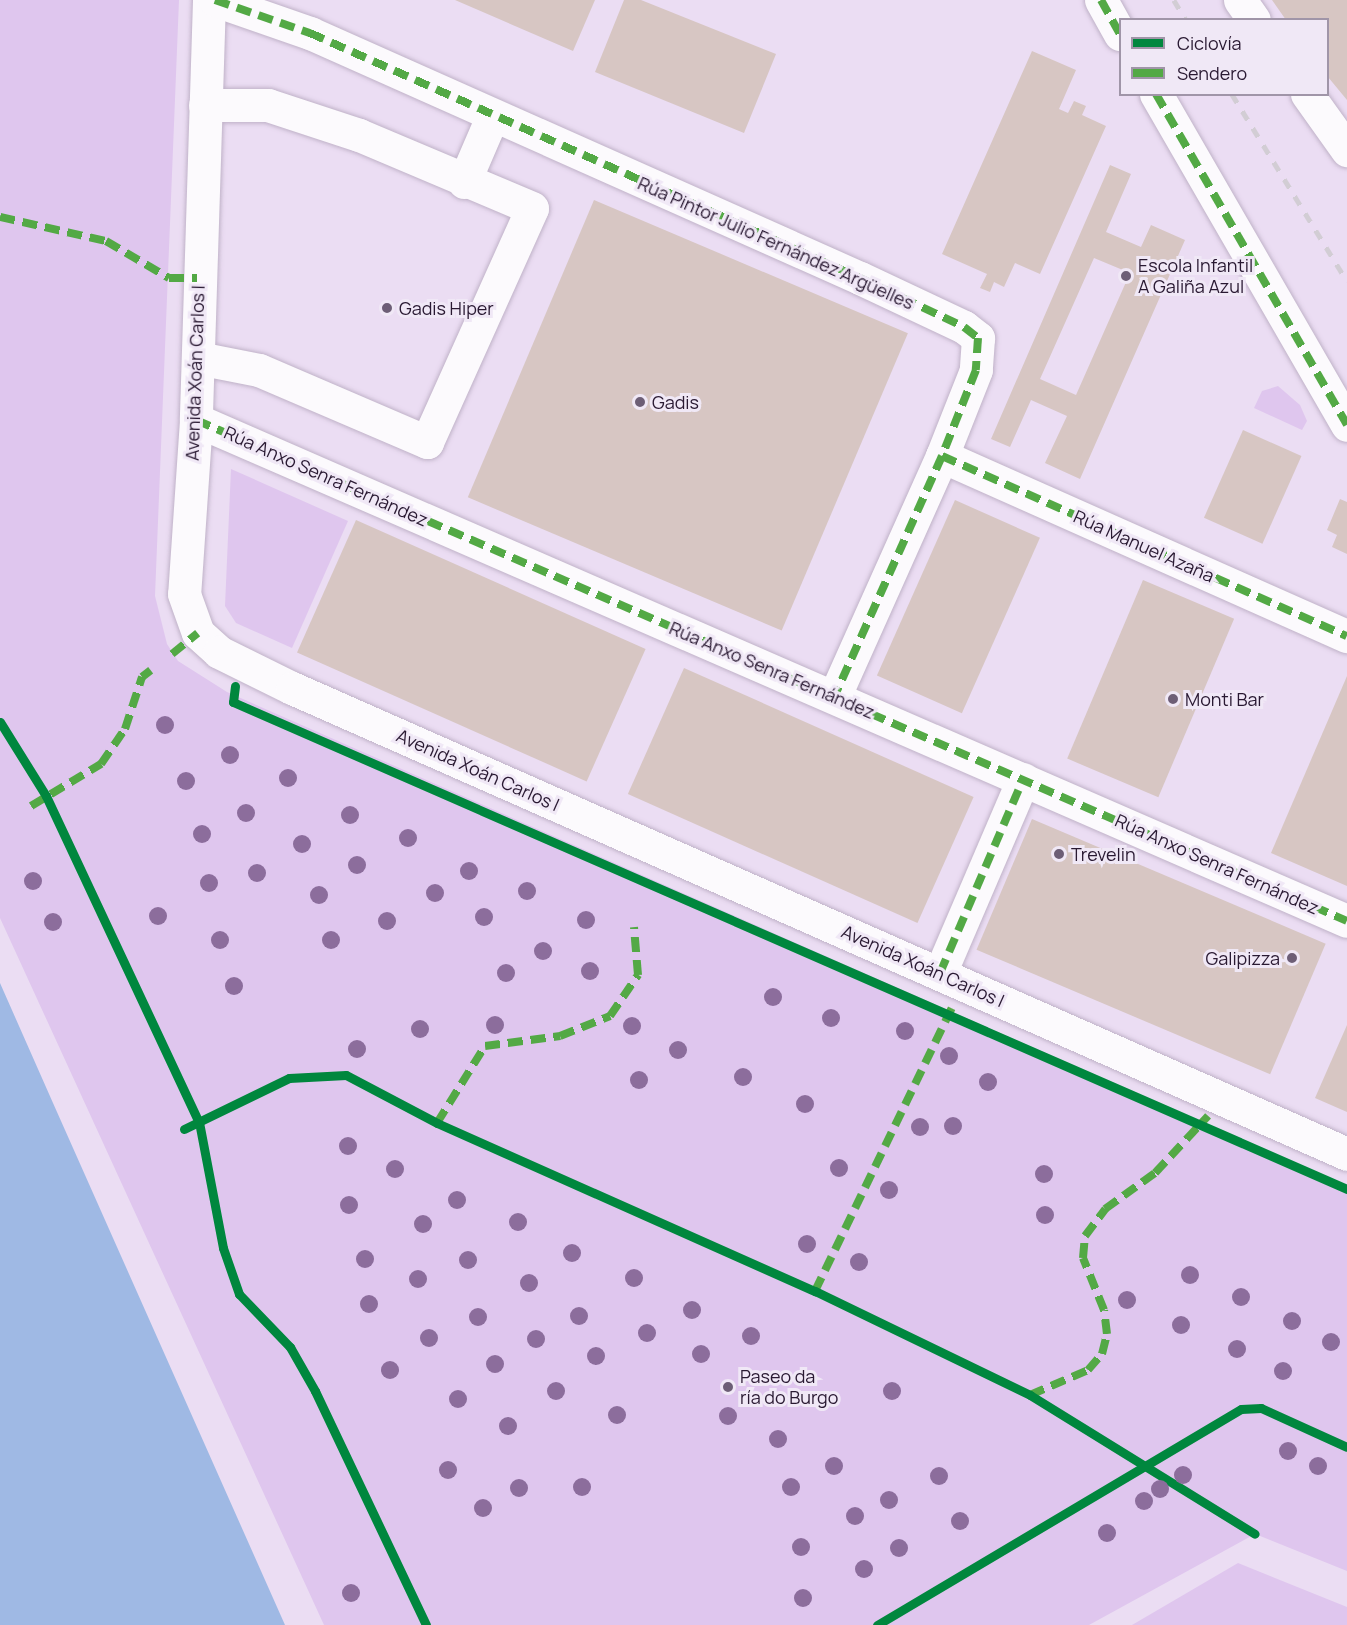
<!DOCTYPE html>
<meta charset="utf-8">
<style>
body{margin:0}
#map{position:relative;width:1347px;height:1625px;overflow:hidden;background:#ebddf3;font-family:Manrope,sans-serif}
div>[style]{position:absolute}
.green>*{inset:0;background:#dfc6ee}
.water>*{inset:0;background:#9fb9e4}
.building>*{inset:0;background:#d7c6c3;transform-origin:0 0}
.roads{filter:drop-shadow(0 0 2px #c0b2c8) drop-shadow(0 0 2px #c0b2c8)}
.minor>*{height:33px;margin:-16.5px;padding:0 16.5px;transform-origin:16.5px;border-radius:16.5px;background:#fcfafd}
.rail>*{height:4.5px;margin-top:-2.25px;transform-origin:0;background:repeating-linear-gradient(90deg,#d2cdd4 0 10px,transparent 0 20px)}
.quiet>*{height:8px;margin-top:-4px;transform-origin:0;background:repeating-linear-gradient(90deg,#53a945 0 15px,transparent 0 23px)}
.cycleway>*{height:9px;margin:-4.5px;padding:0 4.5px;transform-origin:4.5px;border-radius:4.5px;background:#00873e}
.trees>*{width:18px;height:18px;margin:-9px;border-radius:50%;background:#8c6d9c}
.dots>*{width:16px;height:16px;translate:-50% -50%;box-sizing:border-box;border:3px solid #f0e8f6;border-radius:50%}
span{translate:-50% -50%;white-space:nowrap;text-align:center;line-height:1.15;-webkit-text-stroke:6px #f0e8f6;paint-order:stroke}
.street-label{font-size:18px;color:#291932}
.poi-label{font-size:18px;color:#291932}
.left{translate:0 -50%;text-align:left}
.right{translate:-100% -50%;text-align:right}
.legend{position:absolute;left:1119px;top:18px;width:210px;height:78px;box-sizing:border-box;background:#f0e8f6;border:2px solid #a095a8;margin:0;padding:8px 10px;list-style:none;font-size:18px;color:#291932}
.legend li{display:flex;align-items:center;gap:12px;height:30px}
.legend b{width:30px;border:2px solid #a095a8}
</style>
<div id="map">
<div class="green">
<div style="clip-path:polygon(0 0,179px 0,155px 596px,167px 644px,178px 661px,227px 692px,1347px 1186px,1347px 1571px,1255px 1534px,1089px 1625px,324px 1625px,0 918px)"></div>
<div style="clip-path:polygon(1278px 386px,1300px 405px,1307px 421px,1302px 430px,1254px 408px,1262px 391px)"></div>
<div style="clip-path:polygon(231px 469px,348px 521px,292px 648px,236px 623px,225px 606px)"></div>
<div style="clip-path:polygon(1238px 1563px,1347px 1607px,1347px 1625px,1132px 1625px)"></div>
</div>
<div class="water">
<div style="clip-path:polygon(0 983px,53px 1103px,285px 1625px,0 1625px)"></div>
</div>
<div class="building">
<div style="clip-path:polygon(455px 0,595px 0,573px 51px)"></div>
<div style="clip-path:polygon(624px 0,641px 0,776px 54px,744px 133px,595px 72px)"></div>
<div style="clip-path:polygon(1272px 0,1347px 0,1347px 100px,1328px 77px,1328px 20px,1286px 20px)"></div>
<div style="clip-path:polygon(1032px 51px,1076px 70px,1059px 109px,1068px 113px,1074px 101px,1086px 106px,1082px 115px,1106px 126px,1040px 274px,1015px 263px,1004px 287px,994px 282px,990px 292px,980px 288px,987px 274px,942px 254px)"></div>
<div style="clip-path:polygon(evenodd,1110px 165px,1131px 174px,1106px 232px,1141px 247px,1151px 225px,1185px 240px,1080px 479px,1045px 463px,1067px 416px,1031px 400px,1010px 447px,991px 439px,1110px 165px,1094px 258px,1130px 273px,1076px 395px,1040px 379px,1094px 258px)"></div>
<div style="left:594px;top:200px;width:341px;height:323px;rotate:23deg"></div>
<div style="left:1243px;top:430px;width:64px;height:96px;rotate:24deg"></div>
<div style="clip-path:polygon(1340px 499px,1347px 502px,1347px 554px,1332px 547px,1337px 535px,1327px 530px)"></div>
<div style="left:955px;top:500px;width:93px;height:192px;rotate:24deg"></div>
<div style="left:356px;top:520px;width:317px;height:145px;rotate:24deg"></div>
<div style="left:1143px;top:580px;width:99px;height:194px;rotate:23deg"></div>
<div style="left:684px;top:668px;width:317px;height:138px;rotate:24deg"></div>
<div style="clip-path:polygon(1347px 676px,1347px 886px,1271px 853px)"></div>
<div style="left:1032px;top:819px;width:319px;height:142px;rotate:23deg"></div>
<div style="clip-path:polygon(1347px 1025px,1347px 1112px,1315px 1098px)"></div>
</div>
<div class="roads">
<div class="minor">
<div style="left:209px;top:0;width:420px;rotate:91.8deg"></div>
<div style="left:196px;top:420px;width:174px;rotate:93.9deg"></div>
<div style="left:184px;top:594px;width:41px;rotate:70.3deg"></div>
<div style="left:198px;top:633px;width:28px;rotate:42deg"></div>
<div style="left:219px;top:652px;width:81px;rotate:26.3deg"></div>
<div style="left:292px;top:688px;width:1153px;rotate:23.83deg"></div>
<div style="left:215px;top:0;width:101px;rotate:19.2deg"></div>
<div style="left:310px;top:33px;width:602px;rotate:24.01deg"></div>
<div style="left:860px;top:278px;width:115px;rotate:25.2deg"></div>
<div style="left:964px;top:327px;width:18px;rotate:38deg"></div>
<div style="left:978px;top:338px;width:32px;rotate:94deg"></div>
<div style="left:976px;top:370px;width:92px;rotate:111.6deg"></div>
<div style="left:942px;top:456px;width:264px;rotate:114.1deg"></div>
<div style="left:1101px;top:0;width:39px;rotate:61deg"></div>
<div style="left:1240px;top:0;width:24px;rotate:55deg"></div>
<div style="left:1156px;top:94px;width:382px;rotate:60deg"></div>
<div style="left:1307px;top:94px;width:69px;rotate:54.5deg"></div>
<div style="left:464px;top:182px;width:71px;rotate:-66.7deg"></div>
<div style="left:198px;top:358px;width:62px;rotate:11.1deg"></div>
<div style="left:259px;top:370px;width:183px;rotate:23.2deg"></div>
<div style="left:427px;top:442px;width:256px;rotate:-65.8deg"></div>
<div style="left:532px;top:208px;width:188px;rotate:-157.1deg"></div>
<div style="left:359px;top:135px;width:96px;rotate:-161.8deg"></div>
<div style="left:268px;top:105px;width:63px;rotate:180deg"></div>
<div style="left:196px;top:420px;width:1255px;rotate:23.52deg"></div>
<div style="left:942px;top:456px;width:443px;rotate:24deg"></div>
<div style="left:940px;top:973px;width:211px;rotate:-66.8deg"></div>
</div>
</div>
<div class="rail">
<div style="left:1174px;top:0;width:23px;rotate:59deg"></div>
<div style="left:1232px;top:94px;width:220px;rotate:58.4deg"></div>
</div>
<div class="quiet">
<div style="left:215px;top:0;width:101px;rotate:19.2deg"></div>
<div style="left:310px;top:33px;width:602px;rotate:24.01deg"></div>
<div style="left:860px;top:278px;width:115px;rotate:25.2deg"></div>
<div style="left:964px;top:327px;width:18px;rotate:38deg"></div>
<div style="left:978px;top:338px;width:32px;rotate:94deg"></div>
<div style="left:976px;top:370px;width:92px;rotate:111.6deg"></div>
<div style="left:942px;top:456px;width:264px;rotate:114.1deg"></div>
<div style="left:1101px;top:0;width:39px;rotate:61deg"></div>
<div style="left:1156px;top:94px;width:382px;rotate:60deg"></div>
<div style="left:0;top:217px;width:109px;rotate:12.8deg"></div>
<div style="left:106px;top:241px;width:73px;rotate:30.4deg"></div>
<div style="left:169px;top:278px;width:28px"></div>
<div style="left:196px;top:420px;width:1255px;rotate:23.52deg"></div>
<div style="left:942px;top:456px;width:443px;rotate:24deg"></div>
<div style="left:172px;top:654px;width:33px;rotate:-39deg"></div>
<div style="left:31px;top:806px;width:82px;rotate:-31deg"></div>
<div style="left:101px;top:764px;width:42px;rotate:-55.6deg"></div>
<div style="left:125px;top:729px;width:55px;rotate:-71.9deg"></div>
<div style="left:142px;top:677px;width:11px;rotate:-38deg"></div>
<div style="left:940px;top:973px;width:211px;rotate:-66.8deg"></div>
<div style="left:437px;top:1123px;width:91px;rotate:-58.1deg"></div>
<div style="left:485px;top:1046px;width:76px;rotate:-7.6deg"></div>
<div style="left:560px;top:1036px;width:54px;rotate:-21.8deg"></div>
<div style="left:610px;top:1016px;width:50px;rotate:-55.7deg"></div>
<div style="left:638px;top:975px;width:48px;rotate:-94.8deg"></div>
<div style="left:815px;top:1291px;width:319px;rotate:-64.2deg"></div>
<div style="left:1030px;top:1395px;width:63px;rotate:-23.3deg"></div>
<div style="left:1088px;top:1370px;width:21px;rotate:-49deg"></div>
<div style="left:1102px;top:1354px;width:21px;rotate:-76deg"></div>
<div style="left:1107px;top:1334px;width:24px;rotate:-97deg"></div>
<div style="left:1104px;top:1310px;width:56px;rotate:-112deg"></div>
<div style="left:1083px;top:1258px;width:22px;rotate:-85deg"></div>
<div style="left:1085px;top:1236px;width:34px;rotate:-53deg"></div>
<div style="left:1105px;top:1209px;width:62px;rotate:-35.8deg"></div>
<div style="left:1155px;top:1173px;width:78px;rotate:-47.1deg"></div>
</div>
<div class="cycleway">
<div style="left:235px;top:686px;width:16px;rotate:97deg"></div>
<div style="left:233px;top:702px;width:1216px;rotate:23.61deg"></div>
<div style="left:0;top:722px;width:87px;rotate:58.1deg"></div>
<div style="left:46px;top:796px;width:360px;rotate:64.9deg"></div>
<div style="left:199px;top:1122px;width:128px;rotate:79.2deg"></div>
<div style="left:223px;top:1248px;width:49px;rotate:70.8deg"></div>
<div style="left:239px;top:1294px;width:74px;rotate:46.1deg"></div>
<div style="left:290px;top:1347px;width:51px;rotate:60.4deg"></div>
<div style="left:315px;top:1391px;width:259px;rotate:64.6deg"></div>
<div style="left:184px;top:1129px;width:117px;rotate:-25.9deg"></div>
<div style="left:289px;top:1078px;width:57px;rotate:-3deg"></div>
<div style="left:346px;top:1075px;width:103px;rotate:27.8deg"></div>
<div style="left:437px;top:1123px;width:414px;rotate:24deg"></div>
<div style="left:815px;top:1291px;width:239px;rotate:25.8deg"></div>
<div style="left:1030px;top:1395px;width:264px;rotate:31.7deg"></div>
<div style="left:877px;top:1625px;width:423px;rotate:-30.7deg"></div>
<div style="left:1241px;top:1409px;width:20px;rotate:-3deg"></div>
<div style="left:1261px;top:1408px;width:94px;rotate:24.4deg"></div>
</div>
<div class="trees">
<div style="left:165px;top:725px"></div>
<div style="left:230px;top:755px"></div>
<div style="left:288px;top:778px"></div>
<div style="left:186px;top:781px"></div>
<div style="left:246px;top:813px"></div>
<div style="left:350px;top:815px"></div>
<div style="left:202px;top:834px"></div>
<div style="left:408px;top:838px"></div>
<div style="left:302px;top:844px"></div>
<div style="left:357px;top:865px"></div>
<div style="left:469px;top:871px"></div>
<div style="left:257px;top:873px"></div>
<div style="left:33px;top:881px"></div>
<div style="left:209px;top:883px"></div>
<div style="left:527px;top:891px"></div>
<div style="left:435px;top:893px"></div>
<div style="left:319px;top:895px"></div>
<div style="left:158px;top:916px"></div>
<div style="left:484px;top:917px"></div>
<div style="left:586px;top:920px"></div>
<div style="left:387px;top:921px"></div>
<div style="left:53px;top:922px"></div>
<div style="left:220px;top:940px"></div>
<div style="left:331px;top:940px"></div>
<div style="left:543px;top:951px"></div>
<div style="left:590px;top:971px"></div>
<div style="left:506px;top:973px"></div>
<div style="left:234px;top:986px"></div>
<div style="left:773px;top:997px"></div>
<div style="left:831px;top:1018px"></div>
<div style="left:495px;top:1025px"></div>
<div style="left:632px;top:1026px"></div>
<div style="left:420px;top:1029px"></div>
<div style="left:905px;top:1031px"></div>
<div style="left:357px;top:1049px"></div>
<div style="left:678px;top:1050px"></div>
<div style="left:949px;top:1056px"></div>
<div style="left:743px;top:1077px"></div>
<div style="left:639px;top:1080px"></div>
<div style="left:988px;top:1082px"></div>
<div style="left:805px;top:1104px"></div>
<div style="left:953px;top:1126px"></div>
<div style="left:920px;top:1127px"></div>
<div style="left:348px;top:1146px"></div>
<div style="left:839px;top:1168px"></div>
<div style="left:395px;top:1169px"></div>
<div style="left:1044px;top:1174px"></div>
<div style="left:889px;top:1190px"></div>
<div style="left:457px;top:1200px"></div>
<div style="left:349px;top:1205px"></div>
<div style="left:1045px;top:1215px"></div>
<div style="left:518px;top:1222px"></div>
<div style="left:423px;top:1224px"></div>
<div style="left:807px;top:1244px"></div>
<div style="left:572px;top:1253px"></div>
<div style="left:365px;top:1259px"></div>
<div style="left:468px;top:1260px"></div>
<div style="left:859px;top:1262px"></div>
<div style="left:1190px;top:1275px"></div>
<div style="left:634px;top:1278px"></div>
<div style="left:418px;top:1279px"></div>
<div style="left:529px;top:1283px"></div>
<div style="left:1241px;top:1297px"></div>
<div style="left:1127px;top:1300px"></div>
<div style="left:369px;top:1304px"></div>
<div style="left:692px;top:1310px"></div>
<div style="left:579px;top:1316px"></div>
<div style="left:478px;top:1317px"></div>
<div style="left:1292px;top:1321px"></div>
<div style="left:1181px;top:1325px"></div>
<div style="left:647px;top:1333px"></div>
<div style="left:751px;top:1336px"></div>
<div style="left:429px;top:1338px"></div>
<div style="left:536px;top:1339px"></div>
<div style="left:1331px;top:1342px"></div>
<div style="left:1237px;top:1349px"></div>
<div style="left:701px;top:1354px"></div>
<div style="left:596px;top:1356px"></div>
<div style="left:495px;top:1364px"></div>
<div style="left:390px;top:1370px"></div>
<div style="left:1283px;top:1371px"></div>
<div style="left:556px;top:1391px"></div>
<div style="left:892px;top:1391px"></div>
<div style="left:458px;top:1399px"></div>
<div style="left:617px;top:1415px"></div>
<div style="left:728px;top:1416px"></div>
<div style="left:508px;top:1426px"></div>
<div style="left:778px;top:1439px"></div>
<div style="left:1288px;top:1451px"></div>
<div style="left:834px;top:1466px"></div>
<div style="left:1318px;top:1466px"></div>
<div style="left:448px;top:1470px"></div>
<div style="left:1183px;top:1475px"></div>
<div style="left:939px;top:1476px"></div>
<div style="left:582px;top:1487px"></div>
<div style="left:791px;top:1487px"></div>
<div style="left:519px;top:1488px"></div>
<div style="left:1160px;top:1489px"></div>
<div style="left:889px;top:1500px"></div>
<div style="left:1144px;top:1501px"></div>
<div style="left:483px;top:1508px"></div>
<div style="left:855px;top:1516px"></div>
<div style="left:960px;top:1521px"></div>
<div style="left:1107px;top:1533px"></div>
<div style="left:801px;top:1547px"></div>
<div style="left:899px;top:1548px"></div>
<div style="left:864px;top:1569px"></div>
<div style="left:351px;top:1593px"></div>
<div style="left:803px;top:1598px"></div>
</div>
<div class="dots">
<div style="left:1126px;top:276px;background:#6d5e76"></div>
<div style="left:387px;top:308px;background:#6d5e76"></div>
<div style="left:640px;top:402px;background:#6d5e76"></div>
<div style="left:1173px;top:699px;background:#6d5e76"></div>
<div style="left:1059px;top:854px;background:#6d5e76"></div>
<div style="left:1292px;top:958px;background:#6d5e76"></div>
<div style="left:728px;top:1387px;background:#6d5e76"></div>
</div>
<div class="street-label">
<span style="left:776px;top:243px;rotate:24deg">Rúa Pintor Julio Fernández Argüelles</span>
<span style="left:195px;top:373px;rotate:-88deg">Avenida Xoán Carlos I</span>
<span style="left:326px;top:476px;rotate:24deg">Rúa Anxo Senra Fernández</span>
<span style="left:1144px;top:546px;rotate:24deg">Rúa Manuel Azaña</span>
<span style="left:772px;top:670px;rotate:23deg">Rúa Anxo Senra Fernández</span>
<span style="left:478px;top:770px;rotate:24deg">Avenida Xoán Carlos I</span>
<span style="left:1217px;top:864px;rotate:24deg">Rúa Anxo Senra Fernández</span>
<span style="left:923px;top:966px;rotate:24deg">Avenida Xoán Carlos I</span>
</div>
<div class="poi-label">
<span class="left" style="left:1138px;top:276px">Escola Infantil<br>A Galiña Azul</span>
<span class="left" style="left:399px;top:308px">Gadis Hiper</span>
<span class="left" style="left:652px;top:402px">Gadis</span>
<span class="left" style="left:1185px;top:699px">Monti Bar</span>
<span class="left" style="left:1071px;top:854px">Trevelin</span>
<span class="right" style="left:1280px;top:958px">Galipizza</span>
<span class="left" style="left:740px;top:1387px">Paseo da<br>ría do Burgo</span>
</div>
<ul class="legend">
<li><b style="height:8px;background:#00873e"></b>Ciclovía</li>
<li><b style="height:8px;background:#53a945"></b>Sendero</li>
</ul>
</div>
